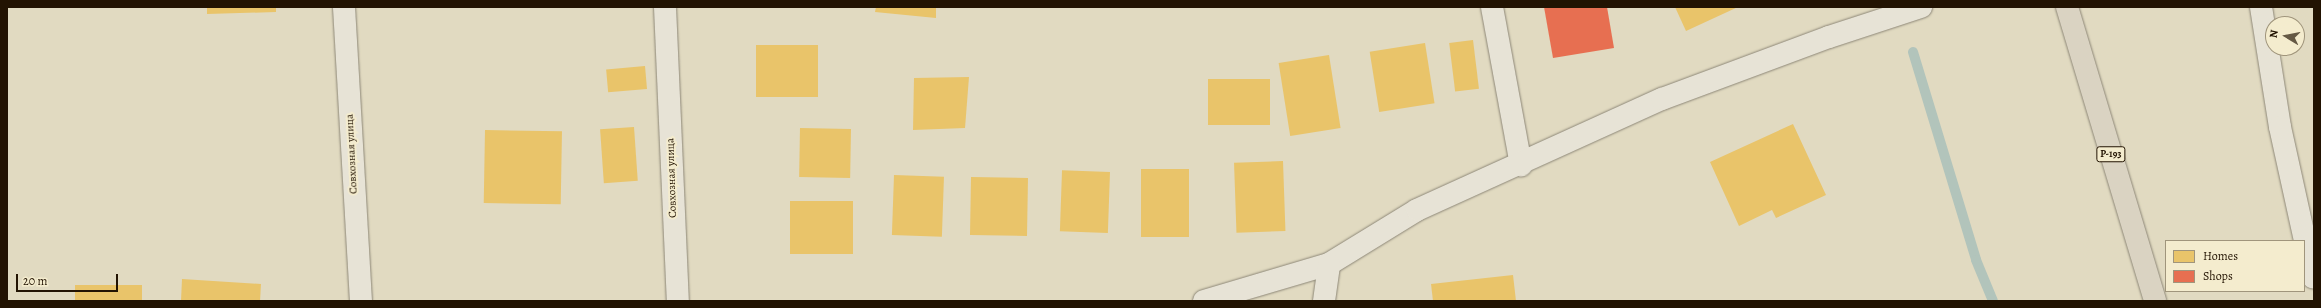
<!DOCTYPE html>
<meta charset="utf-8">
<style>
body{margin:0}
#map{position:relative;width:2321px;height:308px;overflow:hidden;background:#e1dac1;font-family:Alegreya,serif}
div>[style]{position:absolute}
.homes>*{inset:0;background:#e9c46a;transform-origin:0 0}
.shops>*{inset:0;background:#e76f51}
.stream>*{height:10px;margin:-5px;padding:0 5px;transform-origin:5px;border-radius:5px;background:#b2c4bb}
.roads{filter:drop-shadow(0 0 1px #8d8777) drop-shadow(0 0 1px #8d8777)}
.minor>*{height:22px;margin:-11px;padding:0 11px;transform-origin:11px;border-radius:11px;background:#e7e3d6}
.trunk>*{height:22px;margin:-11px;padding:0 11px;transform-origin:11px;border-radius:11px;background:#dad3c2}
span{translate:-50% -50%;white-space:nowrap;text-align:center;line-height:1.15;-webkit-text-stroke:4px #f4ecce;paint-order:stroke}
.shield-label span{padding:1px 3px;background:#f4ecce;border:1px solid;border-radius:3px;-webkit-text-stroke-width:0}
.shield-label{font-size:10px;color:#221302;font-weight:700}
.street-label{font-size:11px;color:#221302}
.frame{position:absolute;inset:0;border:8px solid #221302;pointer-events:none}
.legend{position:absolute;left:2165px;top:240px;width:140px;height:52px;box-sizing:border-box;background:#f4ecce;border:1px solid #a0957c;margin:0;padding:5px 7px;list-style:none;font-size:12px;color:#221302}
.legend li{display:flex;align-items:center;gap:8px;height:20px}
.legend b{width:20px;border:1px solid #a0957c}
.north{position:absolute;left:2265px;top:16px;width:40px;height:40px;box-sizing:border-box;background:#f4ecce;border:1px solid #a0957c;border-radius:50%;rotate:280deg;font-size:11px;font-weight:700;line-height:16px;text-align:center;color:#221302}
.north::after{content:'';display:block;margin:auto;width:14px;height:18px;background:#655945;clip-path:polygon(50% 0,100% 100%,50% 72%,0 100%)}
.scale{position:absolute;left:16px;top:274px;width:102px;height:18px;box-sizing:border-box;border:2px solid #221302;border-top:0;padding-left:5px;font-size:12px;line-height:14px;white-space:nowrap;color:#221302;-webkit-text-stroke:3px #f4ecce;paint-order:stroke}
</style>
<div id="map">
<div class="homes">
<div style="clip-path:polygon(207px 7px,276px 7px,276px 12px,207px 14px)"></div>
<div style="clip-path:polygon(876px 7px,936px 7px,936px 18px,875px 12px)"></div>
<div style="clip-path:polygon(1675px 7px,1738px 7px,1686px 31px)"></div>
<div style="left:1473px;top:40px;width:49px;height:24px;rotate:83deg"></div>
<div style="left:1425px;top:43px;width:61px;height:56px;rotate:81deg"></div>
<div style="left:756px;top:45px;width:62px;height:52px"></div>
<div style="left:1329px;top:55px;width:74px;height:51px;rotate:81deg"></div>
<div style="left:645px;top:66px;width:23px;height:39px;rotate:85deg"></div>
<div style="clip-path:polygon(969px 77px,965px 128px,913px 130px,914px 78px)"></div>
<div style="left:1208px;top:79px;width:62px;height:46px"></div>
<div style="clip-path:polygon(1793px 124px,1826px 195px,1776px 218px,1772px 210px,1739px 226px,1710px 162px)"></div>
<div style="left:634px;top:127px;width:54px;height:34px;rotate:86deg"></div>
<div style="left:800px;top:128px;width:51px;height:49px;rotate:1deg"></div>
<div style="left:485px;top:130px;width:77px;height:73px;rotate:1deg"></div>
<div style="left:1283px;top:161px;width:70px;height:49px;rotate:88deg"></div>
<div style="left:1189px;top:169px;width:68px;height:48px;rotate:90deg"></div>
<div style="left:1110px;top:172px;width:61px;height:48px;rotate:92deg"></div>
<div style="left:894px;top:175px;width:50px;height:60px;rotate:2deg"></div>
<div style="left:1028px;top:178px;width:58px;height:57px;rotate:91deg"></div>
<div style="left:790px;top:201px;width:63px;height:53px"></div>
<div style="clip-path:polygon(1513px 275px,1516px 301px,1433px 301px,1431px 284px)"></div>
<div style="clip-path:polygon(182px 279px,261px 284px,260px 301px,181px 301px)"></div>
<div style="left:142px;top:285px;width:16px;height:67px;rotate:90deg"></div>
</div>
<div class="shops">
<div style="clip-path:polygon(1544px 7px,1607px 7px,1614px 48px,1553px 58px)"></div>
</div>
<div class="stream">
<div style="left:1913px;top:52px;width:217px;rotate:73.1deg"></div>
<div style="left:1976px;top:260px;width:44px;rotate:67.5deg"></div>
</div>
<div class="roads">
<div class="minor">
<div style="left:344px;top:7px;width:294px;rotate:86.7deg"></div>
<div style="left:665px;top:7px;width:294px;rotate:87.5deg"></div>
<div style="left:1492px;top:7px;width:161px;rotate:79.6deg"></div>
<div style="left:2261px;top:7px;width:121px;rotate:81deg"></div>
<div style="left:2280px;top:127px;width:154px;rotate:77.6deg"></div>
<div style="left:1204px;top:301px;width:130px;rotate:-16.5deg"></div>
<div style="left:1329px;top:264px;width:103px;rotate:-31.5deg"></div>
<div style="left:1417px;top:210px;width:269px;rotate:-24.4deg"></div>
<div style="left:1662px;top:99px;width:178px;rotate:-20.4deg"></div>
<div style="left:1829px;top:37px;width:97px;rotate:-18.1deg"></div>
<div style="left:1324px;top:301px;width:37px;rotate:-82deg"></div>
</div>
<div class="trunk">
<div style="left:2067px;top:7px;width:307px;rotate:73.3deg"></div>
</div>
</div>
<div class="shield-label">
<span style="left:2111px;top:154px">Р-193</span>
</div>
<div class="street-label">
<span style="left:352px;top:154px;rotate:-93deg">Совхозная улица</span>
<span style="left:672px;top:178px;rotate:-92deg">Совхозная улица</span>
</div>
<div class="frame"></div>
<ul class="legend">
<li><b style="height:11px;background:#e9c46a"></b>Homes</li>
<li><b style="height:11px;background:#e76f51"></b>Shops</li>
</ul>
<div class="north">N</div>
<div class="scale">20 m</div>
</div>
